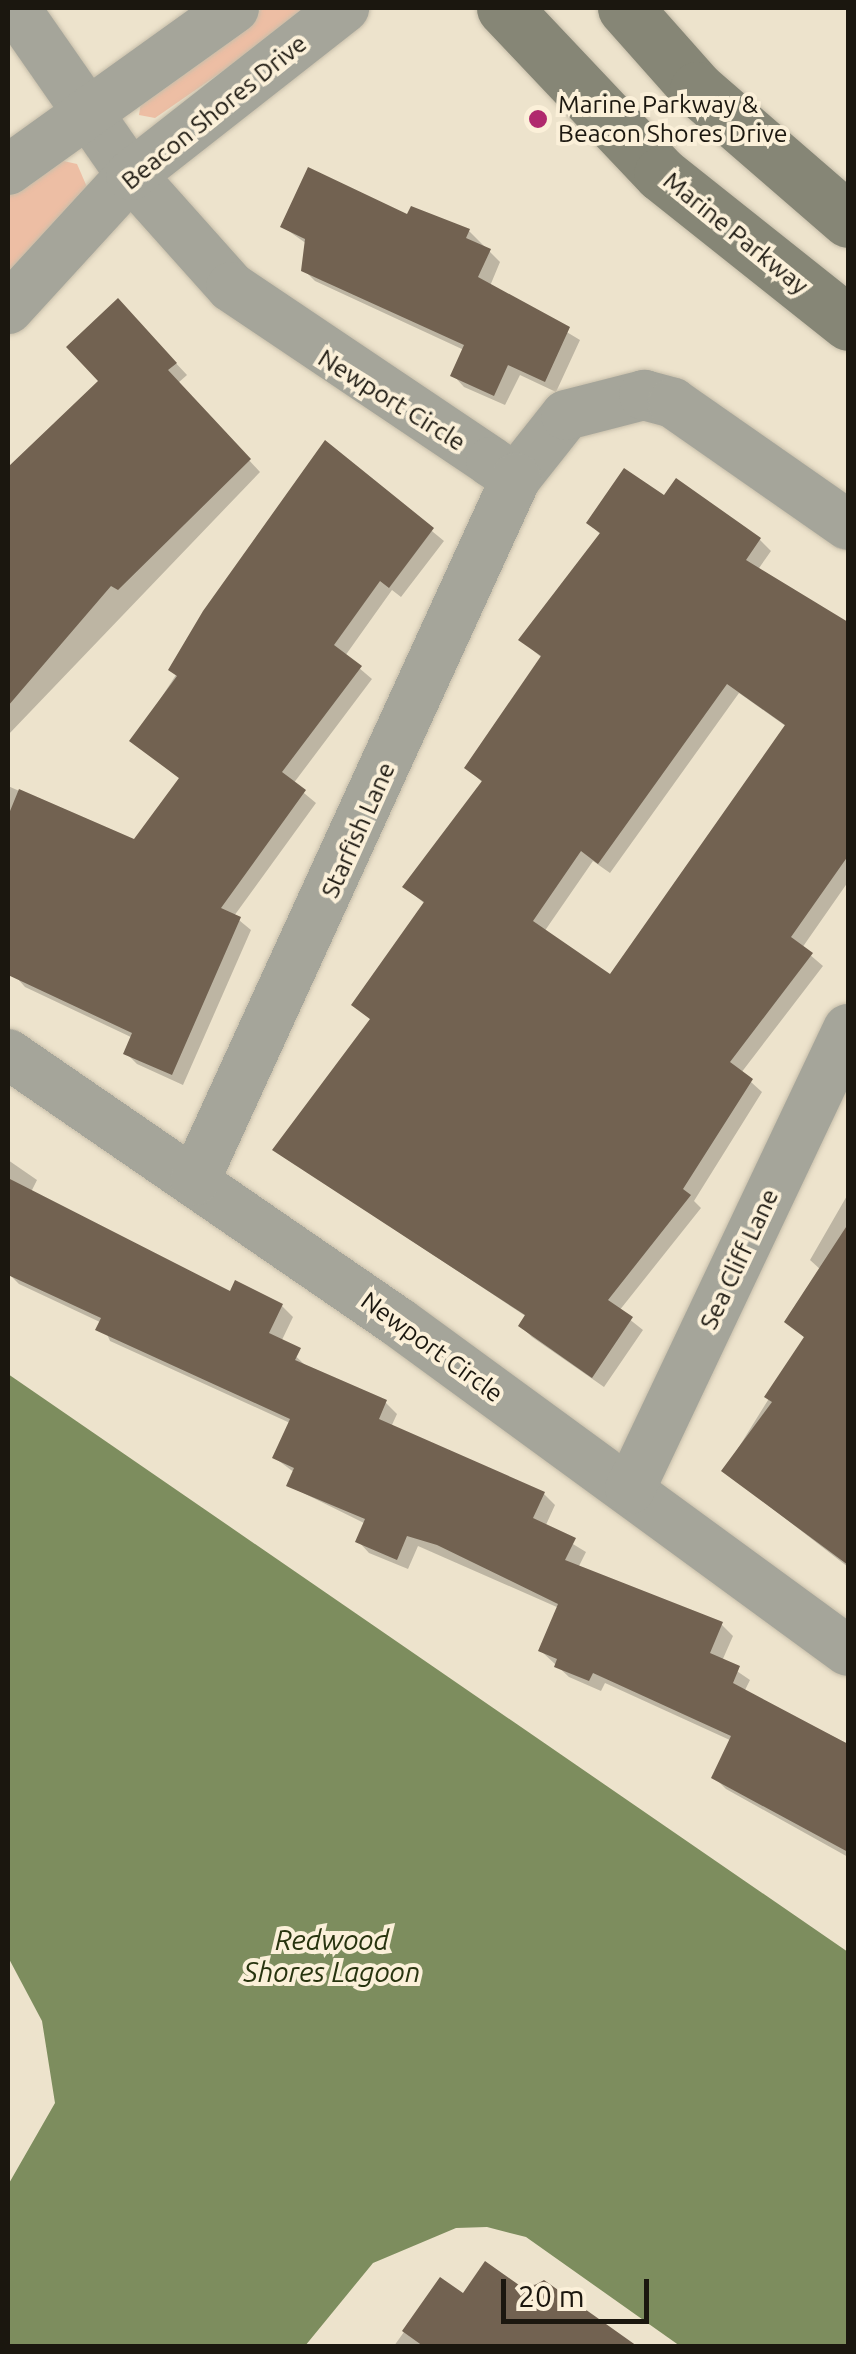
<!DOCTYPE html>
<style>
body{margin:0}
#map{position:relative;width:856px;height:2354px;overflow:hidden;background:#ede3cc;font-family:Ubuntu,sans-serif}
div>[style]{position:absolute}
.green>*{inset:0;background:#edbea4}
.water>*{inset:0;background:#7d8d5e}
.shadow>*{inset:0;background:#0003}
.building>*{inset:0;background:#726251}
.roads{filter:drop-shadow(0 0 2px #c7beaa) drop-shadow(0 0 2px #c7beaa)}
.minor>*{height:50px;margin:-25px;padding:0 25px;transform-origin:25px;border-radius:25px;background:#a5a59a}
.secondary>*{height:55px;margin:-27.5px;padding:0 27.5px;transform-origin:27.5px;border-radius:27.5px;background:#868676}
.dots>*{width:28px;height:28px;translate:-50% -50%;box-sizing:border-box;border:5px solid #fbf0d9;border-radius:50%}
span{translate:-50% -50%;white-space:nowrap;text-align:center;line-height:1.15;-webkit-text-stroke:8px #fbf0d9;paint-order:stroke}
.poi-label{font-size:25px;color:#1b170f}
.left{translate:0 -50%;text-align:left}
.street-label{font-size:25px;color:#1b170f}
.water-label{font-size:28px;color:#28340f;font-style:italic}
.frame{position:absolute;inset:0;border:10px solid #1b170f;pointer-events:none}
.scale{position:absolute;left:501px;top:2279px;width:148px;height:45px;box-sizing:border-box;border:5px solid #1b170f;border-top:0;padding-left:12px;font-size:30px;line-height:35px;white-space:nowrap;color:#1b170f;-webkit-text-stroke:8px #fbf0d9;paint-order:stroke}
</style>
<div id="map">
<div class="green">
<div style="clip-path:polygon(263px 8px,314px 8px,155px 118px,139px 115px,142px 95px)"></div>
<div style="clip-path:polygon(59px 160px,77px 164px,87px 187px,8px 275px,8px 195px)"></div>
</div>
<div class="water">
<div style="clip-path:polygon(8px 1374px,848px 1952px,848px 2346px,680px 2346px,526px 2237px,487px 2227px,456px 2228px,373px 2263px,305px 2346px,8px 2346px,8px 2185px,55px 2103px,42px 2021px,8px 1957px)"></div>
</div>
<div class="shadow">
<div style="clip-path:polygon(408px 217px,469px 231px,500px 262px,490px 286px,580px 340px,556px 392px,520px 375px,505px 405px,464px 387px,453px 375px,464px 350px,315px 281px,304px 270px,307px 244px,283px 227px)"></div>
<div style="clip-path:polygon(129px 313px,187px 375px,178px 383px,260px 472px,8px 735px,8px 472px,101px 381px)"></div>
<div style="clip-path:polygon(326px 444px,444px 541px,401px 597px,392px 590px,345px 656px,372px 679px,293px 784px,316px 803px,234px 916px,251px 930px,183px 1085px,137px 1064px,126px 1053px,133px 1038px,25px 987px,8px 968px,8px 786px,135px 842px,181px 780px,133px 741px)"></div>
<div style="clip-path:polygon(evenodd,665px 498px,760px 540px,771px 551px,757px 571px,848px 627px,848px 882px,802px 948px,823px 966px,741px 1073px,762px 1092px,694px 1201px,701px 1208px,619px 1311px,643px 1330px,604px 1387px,532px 1337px,521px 1326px,527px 1317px,275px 1150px,372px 1021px,354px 1005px,425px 904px,405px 887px,483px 783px,467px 768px,542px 658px,521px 640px,601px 535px,589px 523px,665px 498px,739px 693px,787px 727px,611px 978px,544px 932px,593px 861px,610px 873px,739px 693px)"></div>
<div style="clip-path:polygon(8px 1160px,37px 1180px,31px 1192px,231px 1295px,282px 1306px,293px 1317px,281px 1342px,308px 1368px,386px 1403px,397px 1414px,391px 1427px,544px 1494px,555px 1505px,545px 1527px,586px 1552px,578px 1568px,722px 1625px,733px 1636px,722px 1661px,750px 1680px,744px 1692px,848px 1744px,848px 1857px,726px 1789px,714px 1777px,732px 1741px,605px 1683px,601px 1691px,569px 1677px,541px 1651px,559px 1608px,418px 1546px,408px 1569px,369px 1553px,358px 1541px,366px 1524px,289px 1486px,295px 1473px,275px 1458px,290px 1423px,110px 1341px,102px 1323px,19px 1284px,8px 1273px)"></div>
<div style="clip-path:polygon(848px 1194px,848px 1567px,724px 1471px,806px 1339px,787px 1322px,821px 1270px,810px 1260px)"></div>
<div style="clip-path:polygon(441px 2280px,463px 2296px,544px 2283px,635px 2346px,394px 2346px)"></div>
</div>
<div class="building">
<div style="clip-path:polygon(308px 167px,407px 214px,411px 206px,470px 229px,466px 238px,491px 249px,478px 277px,570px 327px,545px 382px,508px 365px,494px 396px,450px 376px,464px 345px,301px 271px,305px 239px,280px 227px)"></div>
<div style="clip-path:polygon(118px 298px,177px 363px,168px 370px,251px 459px,118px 590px,111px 586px,8px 706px,8px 467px,98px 381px,66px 347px)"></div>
<div style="clip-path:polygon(325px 440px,434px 528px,389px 588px,380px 581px,334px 645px,362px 666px,282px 772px,306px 790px,221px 908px,241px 917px,172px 1075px,123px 1054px,132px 1033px,8px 975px,8px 816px,19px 789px,134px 839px,179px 778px,129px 741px,177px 676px,168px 670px,203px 611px)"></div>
<div style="clip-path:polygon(evenodd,624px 468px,664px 495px,676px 478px,761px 538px,746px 560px,848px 622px,848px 856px,791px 937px,813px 953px,730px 1062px,753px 1079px,683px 1189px,691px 1195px,608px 1300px,633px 1317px,592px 1378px,518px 1326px,525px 1315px,272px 1150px,370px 1019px,351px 1005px,424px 902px,402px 887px,482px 781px,464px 768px,541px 656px,518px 640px,600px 533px,586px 523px,624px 468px,727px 684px,785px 725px,610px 974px,533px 921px,581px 851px,598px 864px,727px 684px)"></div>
<div style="clip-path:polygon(8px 1178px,230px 1291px,235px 1280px,283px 1304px,269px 1333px,301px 1348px,295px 1360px,387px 1400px,379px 1419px,545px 1492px,533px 1518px,576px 1538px,565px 1560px,723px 1622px,710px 1653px,740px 1666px,733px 1683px,848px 1744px,848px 1852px,711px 1778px,731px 1736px,593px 1673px,589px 1681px,554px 1667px,557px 1659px,538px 1651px,558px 1604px,437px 1545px,407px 1536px,397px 1560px,355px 1542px,365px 1519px,286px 1486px,294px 1468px,272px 1458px,290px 1419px,95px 1330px,101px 1318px,8px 1275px)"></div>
<div style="clip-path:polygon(848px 1224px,848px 1565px,721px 1471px,772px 1402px,764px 1397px,804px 1337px,784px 1322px)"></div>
<div style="clip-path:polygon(485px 2261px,526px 2290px,544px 2280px,637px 2346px,423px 2346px,402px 2331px,440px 2277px,463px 2293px)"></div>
</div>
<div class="roads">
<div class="minor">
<div style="left:15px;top:8px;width:203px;rotate:55.2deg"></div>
<div style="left:131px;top:175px;width:150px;rotate:48.2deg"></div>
<div style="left:231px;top:287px;width:313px;rotate:33.9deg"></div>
<div style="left:491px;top:462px;width:30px;rotate:33deg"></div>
<div style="left:516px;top:478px;width:80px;rotate:-51.6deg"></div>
<div style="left:566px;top:415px;width:81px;rotate:-14.4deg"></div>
<div style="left:644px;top:395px;width:30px;rotate:15deg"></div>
<div style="left:673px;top:403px;width:213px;rotate:34.9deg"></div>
<div style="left:8px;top:170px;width:278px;rotate:-35.6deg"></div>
<div style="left:8px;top:309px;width:182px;rotate:-47.5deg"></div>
<div style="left:131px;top:175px;width:271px;rotate:-38.1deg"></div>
<div style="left:8px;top:1054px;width:473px;rotate:34.5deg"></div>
<div style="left:398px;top:1322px;width:557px;rotate:36.17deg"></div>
<div style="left:195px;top:1180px;width:772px;rotate:-65.43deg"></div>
<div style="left:630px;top:1489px;width:509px;rotate:-64.64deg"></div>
</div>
<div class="secondary">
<div style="left:504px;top:8px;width:228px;rotate:46.6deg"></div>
<div style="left:661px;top:174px;width:239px;rotate:38.5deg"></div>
<div style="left:625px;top:8px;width:108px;rotate:48.4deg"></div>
<div style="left:697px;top:89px;width:200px;rotate:40.9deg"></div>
</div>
</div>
<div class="dots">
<div style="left:538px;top:119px;background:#b0296d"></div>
</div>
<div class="poi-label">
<span class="left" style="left:558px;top:119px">Marine Parkway &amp;<br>Beacon Shores Drive</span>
</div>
<div class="street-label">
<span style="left:214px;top:112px;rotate:-39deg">Beacon Shores Drive</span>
<span style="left:736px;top:233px;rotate:39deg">Marine Parkway</span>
<span style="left:392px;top:400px;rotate:32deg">Newport Circle</span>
<span style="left:358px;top:830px;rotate:-66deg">Starfish Lane</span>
<span style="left:739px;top:1259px;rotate:-65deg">Sea Cliff Lane</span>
<span style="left:432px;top:1347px;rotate:36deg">Newport Circle</span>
</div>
<div class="water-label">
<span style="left:332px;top:1956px">Redwood<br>Shores Lagoon</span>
</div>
<div class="frame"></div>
<div class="scale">20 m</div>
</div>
